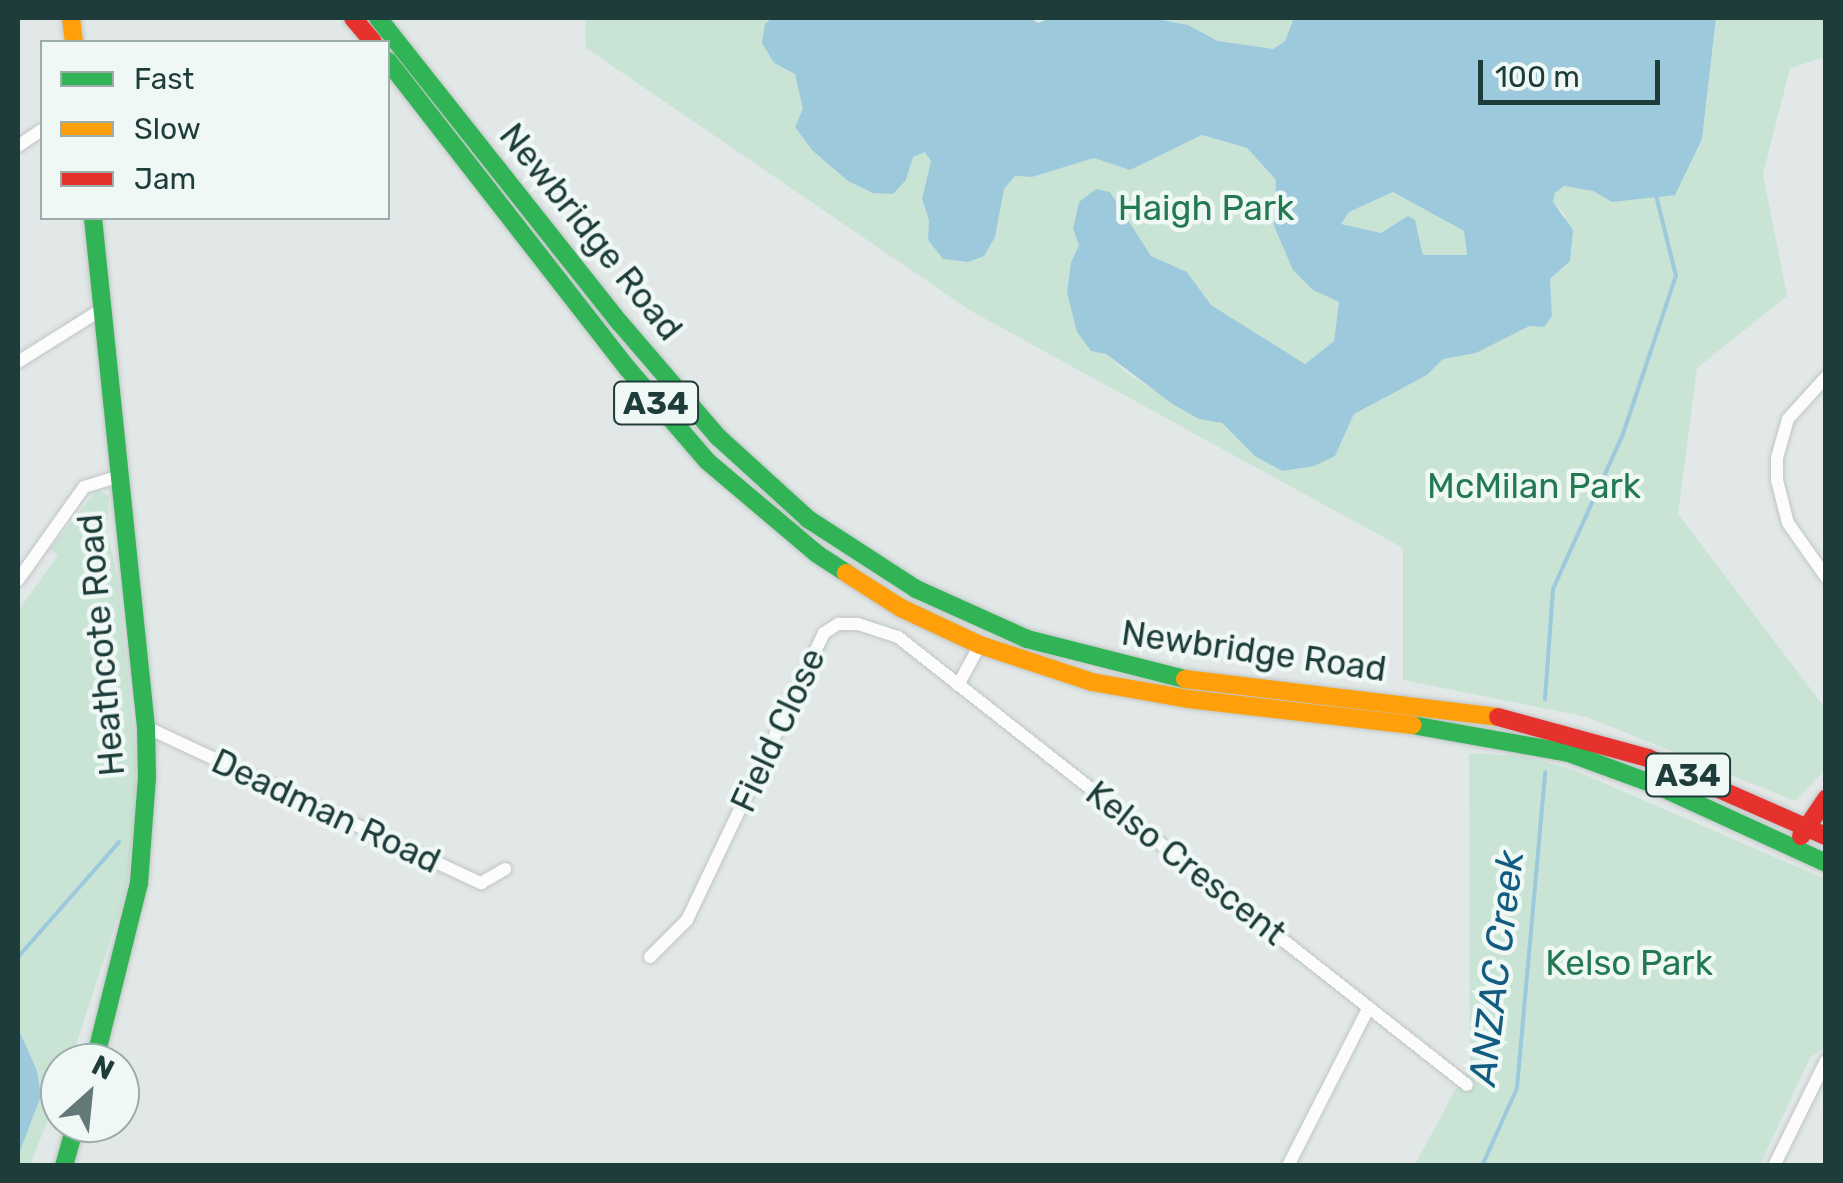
<!DOCTYPE html>
<style>
body{margin:0}
#map{position:relative;width:1843px;height:1183px;overflow:hidden;background:#e2e8e7;font-family:Rubik,sans-serif}
div>[style]{position:absolute}
.green>*{inset:0;background:#c9e4d5}
.water>*{inset:0;background:#9dc9dc}
.stream>*{height:4px;margin:-2px;padding:0 2px;transform-origin:2px;border-radius:2px;background:#9dc9dc}
.roads{filter:drop-shadow(0 0 2px #bfc5c4) drop-shadow(0 0 2px #bfc5c4)}
.street>*{height:12px;margin:-6px;padding:0 6px;transform-origin:6px;border-radius:6px;background:#fbfcfb}
.fast>*{height:18px;margin:-9px;padding:0 9px;transform-origin:9px;border-radius:9px;background:#30b455}
.slow>*{height:18px;margin:-9px;padding:0 9px;transform-origin:9px;border-radius:9px;background:#ff9f0a}
.jam>*{height:18px;margin:-9px;padding:0 9px;transform-origin:9px;border-radius:9px;background:#e5322d}
span{translate:-50% -50%;white-space:nowrap;text-align:center;line-height:1.15;-webkit-text-stroke:9px #eff8f5;paint-order:stroke}
.shield-label span{padding:2px 8px;background:#eff8f5;border:2px solid;border-radius:8px;-webkit-text-stroke-width:0}
.shield-label{font-size:32px;color:#1e3d3a;font-weight:700}
.park-label{font-size:35px;color:#237952}
.street-label{font-size:35px;color:#1e3d3a}
.water-label{font-size:38px;color:#115c80;font-style:italic}
.frame{position:absolute;inset:0;border:20px solid #1e3d3a;pointer-events:none}
.legend{position:absolute;left:40px;top:40px;width:350px;height:180px;box-sizing:border-box;background:#eff8f5;border:2px solid #9badaa;margin:0;padding:12px 18px;list-style:none;font-size:30px;color:#1e3d3a}
.legend li{display:flex;align-items:center;gap:20px;height:50px}
.legend b{width:50px;border:2px solid #9badaa}
.north{position:absolute;left:40px;top:1043px;width:100px;height:100px;box-sizing:border-box;background:#eff8f5;border:2px solid #9badaa;border-radius:50%;rotate:27deg;font-size:28px;font-weight:700;line-height:40px;text-align:center;color:#1e3d3a}
.north::after{content:'';display:block;margin:auto;width:35px;height:45px;background:#637977;clip-path:polygon(50% 0,100% 100%,50% 72%,0 100%)}
.scale{position:absolute;left:1478px;top:60px;width:182px;height:45px;box-sizing:border-box;border:5px solid #1e3d3a;border-top:0;padding-left:12px;font-size:30px;line-height:35px;white-space:nowrap;color:#1e3d3a;-webkit-text-stroke:8px #eff8f5;paint-order:stroke}
</style>
<div id="map">
<div class="green">
<div style="clip-path:polygon(585px 18px,772px 18px,765px 24px,774px 63px,795px 74px,804px 109px,906px 180px,913px 157px,925px 151px,931px 161px,922px 199px,929px 220px,928px 240px,995px 237px,1004px 189px,1015px 176px,1032px 177px,1094px 158px,1130px 170px,1202px 135px,1247px 148px,1276px 180px,1274px 226px,1313px 290px,1339px 301px,1334px 341px,1305px 364px,1211px 305px,1187px 272px,1151px 256px,1110px 192px,1096px 189px,1073px 229px,1079px 245px,1071px 262px,1106px 354px,1127px 373px,1199px 419px,1222px 423px,1233px 435px,1335px 456px,1354px 414px,1427px 375px,1443px 359px,1476px 353px,1552px 316px,1550px 278px,1566px 216px,1553px 203px,1555px 193px,1565px 186px,1593px 191px,1612px 202px,1702px 139px,1716px 18px,1825px 18px,1825px 57px,1790px 68px,1763px 174px,1787px 296px,1697px 368px,1678px 514px,1825px 708px,1825px 770px,1795px 801px,1587px 717px,1403px 680px,1403px 548px,971px 311px,586px 48px)"></div>
<div style="clip-path:polygon(1152px 18px,1294px 18px,1285px 41px,1273px 49px,1218px 41px,1188px 25px)"></div>
<div style="clip-path:polygon(1393px 192px,1464px 231px,1467px 255px,1423px 255px,1418px 231px,1392px 228px,1381px 233px,1340px 224px,1349px 212px)"></div>
<div style="clip-path:polygon(97px 490px,109px 496px,107px 532px,118px 578px,135px 745px,137px 803px,126px 892px,70px 1063px,60px 1063px,60px 1089px,30px 1165px,18px 1166px,18px 611px,58px 555px,50px 549px)"></div>
<div style="clip-path:polygon(1469px 753px,1523px 756px,1574px 770px,1825px 879px,1825px 1047px,1810px 1058px,1760px 1165px,1414px 1166px,1470px 1063px)"></div>
</div>
<div class="water">
<div style="clip-path:polygon(evenodd,772px 18px,1030px 18px,1038px 23px,1051px 18px,1152px 18px,1188px 25px,1218px 41px,1273px 49px,1285px 41px,1294px 18px,1716px 18px,1702px 139px,1675px 195px,1612px 202px,1593px 191px,1564px 186px,1555px 193px,1553px 202px,1573px 230px,1570px 261px,1550px 279px,1552px 316px,1544px 327px,1530px 326px,1476px 353px,1443px 359px,1427px 375px,1354px 414px,1335px 456px,1314px 466px,1282px 471px,1255px 456px,1222px 423px,1199px 419px,1174px 405px,1106px 354px,1091px 351px,1077px 332px,1067px 293px,1071px 262px,1079px 245px,1073px 229px,1079px 202px,1096px 189px,1110px 192px,1151px 256px,1187px 272px,1211px 305px,1305px 364px,1334px 341px,1339px 302px,1313px 290px,1293px 270px,1274px 226px,1276px 180px,1247px 148px,1202px 135px,1130px 170px,1094px 158px,1032px 177px,1015px 176px,1004px 189px,995px 237px,984px 256px,968px 262px,943px 259px,928px 240px,929px 220px,922px 199px,931px 161px,925px 152px,913px 157px,906px 180px,893px 194px,873px 193px,848px 181px,812px 150px,795px 127px,803px 109px,795px 74px,774px 63px,762px 43px,765px 24px,772px 18px,1393px 192px,1464px 231px,1467px 255px,1423px 255px,1415px 220px,1408px 216px,1381px 233px,1341px 224px,1349px 212px,1393px 192px)"></div>
<div style="clip-path:polygon(18px 1028px,37px 1071px,41px 1096px,18px 1156px)"></div>
</div>
<div class="stream">
<div style="left:1545px;top:699px;width:110px;rotate:-85.8deg"></div>
<div style="left:1553px;top:589px;width:170px;rotate:-65.7deg"></div>
<div style="left:1623px;top:434px;width:167px;rotate:-71.5deg"></div>
<div style="left:1676px;top:276px;width:83px;rotate:-103.9deg"></div>
<div style="left:18px;top:957px;width:153px;rotate:-48.7deg"></div>
<div style="left:1482px;top:1166px;width:85px;rotate:-65.8deg"></div>
<div style="left:1517px;top:1088px;width:317px;rotate:-84.9deg"></div>
</div>
<div class="roads">
<div class="street">
<div style="left:18px;top:146px;width:29px;rotate:-34deg"></div>
<div style="left:18px;top:362px;width:99px;rotate:-32.2deg"></div>
<div style="left:1826px;top:377px;width:57px;rotate:132.1deg"></div>
<div style="left:1788px;top:419px;width:41px;rotate:105.8deg"></div>
<div style="left:1777px;top:458px;width:22px;rotate:90deg"></div>
<div style="left:1777px;top:480px;width:44px;rotate:75.7deg"></div>
<div style="left:1788px;top:523px;width:66px;rotate:54.9deg"></div>
<div style="left:18px;top:580px;width:114px;rotate:-54.6deg"></div>
<div style="left:84px;top:487px;width:37px;rotate:-17deg"></div>
<div style="left:958px;top:685px;width:48px;rotate:-61.3deg"></div>
<div style="left:146px;top:727px;width:370px;rotate:25deg"></div>
<div style="left:481px;top:883px;width:28px;rotate:-30deg"></div>
<div style="left:650px;top:957px;width:52px;rotate:-45deg"></div>
<div style="left:687px;top:920px;width:318px;rotate:-64.5deg"></div>
<div style="left:824px;top:633px;width:17px;rotate:-33deg"></div>
<div style="left:838px;top:624px;width:20px"></div>
<div style="left:858px;top:624px;width:42px;rotate:18deg"></div>
<div style="left:898px;top:637px;width:724px;rotate:38.21deg"></div>
<div style="left:1288px;top:1166px;width:178px;rotate:-63deg"></div>
<div style="left:1774px;top:1166px;width:117px;rotate:-63.7deg"></div>
</div>
<div class="fast">
<div style="left:378px;top:18px;width:389px;rotate:51.6deg"></div>
<div style="left:620px;top:323px;width:150px;rotate:49.3deg"></div>
<div style="left:718px;top:437px;width:122px;rotate:42.3deg"></div>
<div style="left:808px;top:519px;width:129px;rotate:32.9deg"></div>
<div style="left:916px;top:589px;width:122px;rotate:24.2deg"></div>
<div style="left:1027px;top:639px;width:163px;rotate:14.2deg"></div>
<div style="left:388px;top:61px;width:390px;rotate:52.1deg"></div>
<div style="left:628px;top:369px;width:121px;rotate:49.3deg"></div>
<div style="left:707px;top:461px;width:144px;rotate:40.2deg"></div>
<div style="left:817px;top:554px;width:35px;rotate:33deg"></div>
<div style="left:93px;top:218px;width:512px;rotate:84.06deg"></div>
<div style="left:146px;top:727px;width:50px;rotate:88.9deg"></div>
<div style="left:147px;top:777px;width:106px;rotate:94.3deg"></div>
<div style="left:139px;top:883px;width:186px;rotate:104deg"></div>
<div style="left:1412px;top:725px;width:159px;rotate:10.1deg"></div>
<div style="left:1569px;top:753px;width:93px;rotate:20.2deg"></div>
<div style="left:1656px;top:785px;width:187px;rotate:24.6deg"></div>
<div style="left:64px;top:1166px;width:45px;rotate:-74.4deg"></div>
</div>
<div class="slow">
<div style="left:71px;top:18px;width:24px;rotate:83deg"></div>
<div style="left:846px;top:573px;width:65px;rotate:32.5deg"></div>
<div style="left:901px;top:608px;width:87px;rotate:25.1deg"></div>
<div style="left:980px;top:645px;width:118px;rotate:18.3deg"></div>
<div style="left:1092px;top:682px;width:97px;rotate:10deg"></div>
<div style="left:1188px;top:699px;width:226px;rotate:6.6deg"></div>
<div style="left:1185px;top:679px;width:315px;rotate:6.9deg"></div>
</div>
<div class="jam">
<div style="left:353px;top:18px;width:31px;rotate:50deg"></div>
<div style="left:1498px;top:717px;width:156px;rotate:15.3deg"></div>
<div style="left:1648px;top:758px;width:194px;rotate:23.7deg"></div>
<div style="left:1801px;top:836px;width:45px;rotate:-56deg"></div>
</div>
</div>
<div class="shield-label">
<span style="left:656px;top:403px">A34</span>
<span style="left:1688px;top:775px">A34</span>
</div>
<div class="park-label">
<span style="left:1206px;top:208px">Haigh Park</span>
<span style="left:1534px;top:486px">McMilan Park</span>
<span style="left:1629px;top:963px">Kelso Park</span>
</div>
<div class="street-label">
<span style="left:591px;top:232px;rotate:51deg">Newbridge Road</span>
<span style="left:101px;top:645px;rotate:-95deg">Heathcote Road</span>
<span style="left:1254px;top:651px;rotate:8deg">Newbridge Road</span>
<span style="left:778px;top:730px;rotate:-65deg">Field Close</span>
<span style="left:326px;top:811px;rotate:25deg">Deadman Road</span>
<span style="left:1186px;top:863px;rotate:38deg">Kelso Crescent</span>
</div>
<div class="water-label">
<span style="left:1497px;top:968px;rotate:-83deg">ANZAC Creek</span>
</div>
<div class="frame"></div>
<ul class="legend">
<li><b style="height:12px;background:#30b455"></b>Fast</li>
<li><b style="height:12px;background:#ff9f0a"></b>Slow</li>
<li><b style="height:12px;background:#e5322d"></b>Jam</li>
</ul>
<div class="north">N</div>
<div class="scale">100 m</div>
</div>
